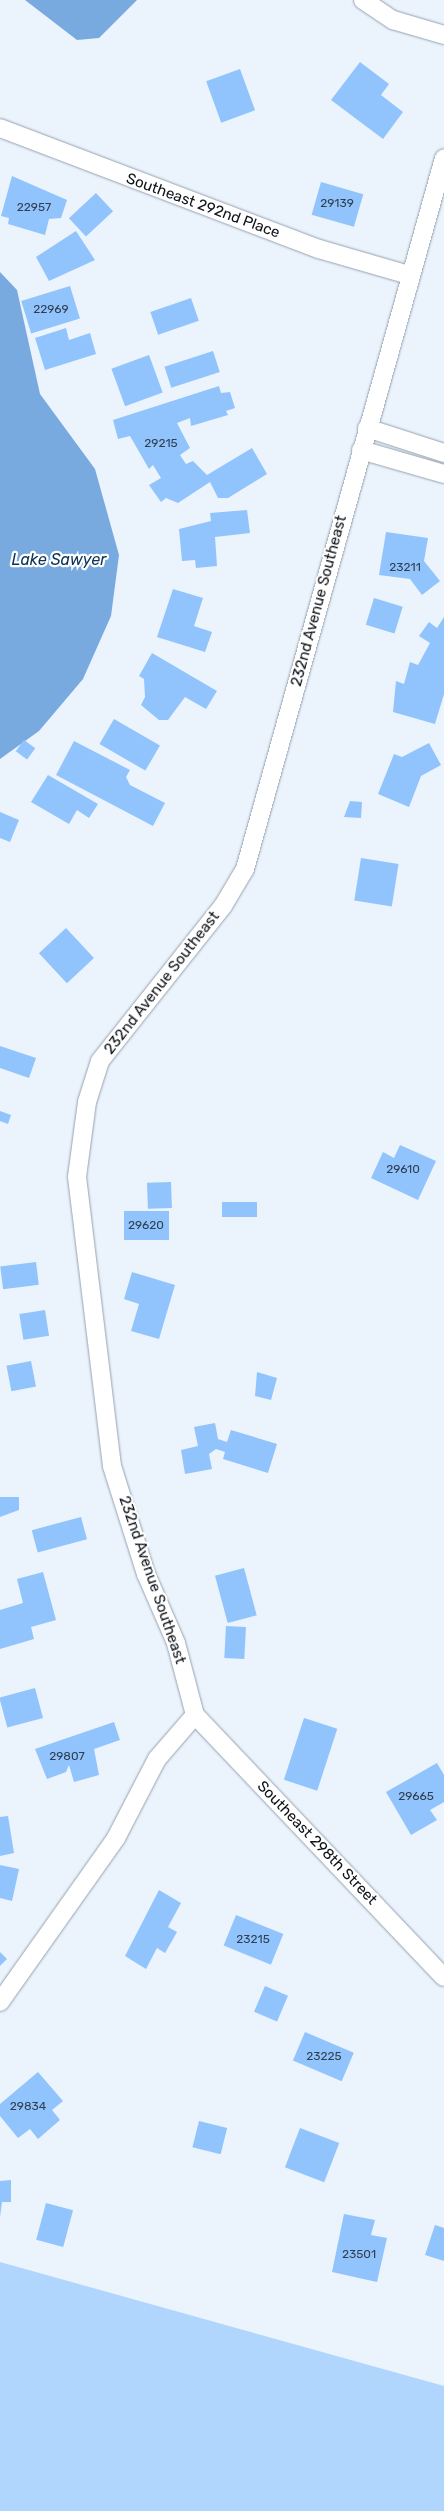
<!DOCTYPE html>
<style>
body{margin:0}
#map{position:relative;width:444px;height:2511px;overflow:hidden;background:#ebf3fc;font-family:Rubik,sans-serif}
div>[style]{position:absolute}
.green>*{inset:0;background:#b1d6fe}
.water>*{inset:0;background:#78aae0}
.building>*{inset:0;background:#91c4fc;transform-origin:0 0}
.roads{filter:drop-shadow(0 0 1px #95a2b0) drop-shadow(0 0 1px #95a2b0)}
.minor>*{height:18px;margin:-9px;padding:0 9px;transform-origin:9px;border-radius:9px;background:#fff}
span{translate:-50% -50%;white-space:nowrap;text-align:center;line-height:1.15;-webkit-text-stroke:4.5px #fff;paint-order:stroke}
.number-label{font-size:12px;color:#303f51}
.number-label span{-webkit-text-stroke-width:0}
.street-label{font-size:15px;color:#0f1318}
.water-label{font-size:16px;color:#0e3356;font-style:italic}
</style>
<div id="map">
<div class="green">
<div style="clip-path:polygon(0 2262px,444px 2386px,444px 2511px,0 2511px)"></div>
</div>
<div class="water">
<div style="clip-path:polygon(25px 0,137px 0,99px 38px,77px 40px)"></div>
<div style="clip-path:polygon(0 272px,17px 290px,40px 394px,95px 469px,119px 555px,111px 616px,83px 679px,39px 731px,0 759px)"></div>
</div>
<div class="building">
<div style="clip-path:polygon(360px 62px,389px 84px,381px 95px,403px 112px,383px 139px,331px 100px)"></div>
<div style="left:240px;top:69px;width:44px;height:36px;rotate:70deg"></div>
<div style="clip-path:polygon(12px 176px,67px 200px,61px 218px,49px 219px,45px 235px,8px 224px,9px 218px,1px 216px)"></div>
<div style="left:321px;top:182px;width:44px;height:34px;rotate:16deg"></div>
<div style="left:96px;top:193px;width:25px;height:37px;rotate:47deg"></div>
<div style="clip-path:polygon(76px 231px,95px 260px,49px 281px,36px 257px)"></div>
<div style="left:70px;top:286px;width:34px;height:51px;rotate:73deg"></div>
<div style="left:191px;top:298px;width:24px;height:43px;rotate:71deg"></div>
<div style="clip-path:polygon(66px 328px,69px 340px,90px 333px,96px 354px,45px 370px,35px 338px)"></div>
<div style="left:213px;top:351px;width:22px;height:51px;rotate:72deg"></div>
<div style="left:149px;top:355px;width:40px;height:40px;rotate:70deg"></div>
<div style="clip-path:polygon(219px 386px,221px 393px,230px 392px,235px 408px,226px 411px,228px 415px,191px 426px,190px 418px,177px 423px,190px 448px,180px 455px,186px 464px,193px 461px,207px 475px,252px 448px,267px 474px,228px 498px,218px 498px,210px 482px,178px 503px,166px 498px,161px 502px,149px 485px,161px 478px,153px 465px,149px 469px,130px 436px,118px 439px,113px 420px)"></div>
<div style="clip-path:polygon(247px 510px,250px 533px,215px 537px,217px 566px,196px 568px,195px 560px,182px 561px,179px 529px,211px 521px,210px 513px)"></div>
<div style="clip-path:polygon(386px 532px,428px 538px,424px 561px,440px 581px,422px 595px,410px 579px,379px 575px)"></div>
<div style="clip-path:polygon(173px 589px,203px 598px,194px 626px,212px 632px,205px 652px,157px 637px)"></div>
<div style="left:374px;top:598px;width:30px;height:28px;rotate:17deg"></div>
<div style="clip-path:polygon(444px 617px,444px 694px,435px 724px,393px 712px,396px 681px,404px 684px,410px 662px,418px 665px,430px 643px,419px 636px,429px 622px,437px 628px)"></div>
<div style="clip-path:polygon(152px 653px,217px 691px,206px 709px,185px 697px,168px 720px,159px 720px,141px 705px,145px 697px,144px 679px,139px 676px)"></div>
<div style="left:114px;top:719px;width:53px;height:29px;rotate:30deg"></div>
<div style="left:24px;top:740px;width:14px;height:14px;rotate:36deg"></div>
<div style="clip-path:polygon(74px 741px,130px 770px,126px 777px,130px 785px,165px 803px,153px 826px,56px 775px)"></div>
<div style="clip-path:polygon(429px 743px,441px 765px,421px 776px,409px 807px,378px 794px,394px 754px,402px 757px)"></div>
<div style="clip-path:polygon(48px 775px,98px 804px,89px 818px,77px 810px,69px 824px,31px 802px)"></div>
<div style="clip-path:polygon(350px 801px,362px 802px,361px 818px,344px 817px)"></div>
<div style="clip-path:polygon(0 812px,19px 820px,10px 842px,0 838px)"></div>
<div style="left:361px;top:858px;width:38px;height:43px;rotate:9deg"></div>
<div style="left:66px;top:928px;width:41px;height:37px;rotate:47deg"></div>
<div style="clip-path:polygon(0 1046px,36px 1058px,29px 1078px,0 1068px)"></div>
<div style="clip-path:polygon(0 1111px,11px 1115px,8px 1124px,0 1121px)"></div>
<div style="clip-path:polygon(400px 1145px,436px 1161px,418px 1200px,371px 1178px,383px 1152px,394px 1158px)"></div>
<div style="left:171px;top:1182px;width:26px;height:24px;rotate:88deg"></div>
<div style="left:222px;top:1202px;width:35px;height:15px"></div>
<div style="left:169px;top:1211px;width:29px;height:45px;rotate:90deg"></div>
<div style="left:36px;top:1262px;width:23px;height:36px;rotate:83deg"></div>
<div style="clip-path:polygon(132px 1272px,175px 1285px,159px 1339px,131px 1331px,139px 1304px,124px 1299px)"></div>
<div style="left:45px;top:1310px;width:26px;height:26px;rotate:81deg"></div>
<div style="left:31px;top:1361px;width:26px;height:25px;rotate:79deg"></div>
<div style="clip-path:polygon(257px 1372px,277px 1378px,271px 1400px,255px 1396px)"></div>
<div style="clip-path:polygon(215px 1423px,218px 1439px,227px 1442px,231px 1430px,277px 1444px,268px 1473px,223px 1459px,225px 1452px,216px 1449px,209px 1454px,212px 1469px,185px 1474px,181px 1450px,198px 1446px,194px 1427px)"></div>
<div style="clip-path:polygon(0 1497px,19px 1497px,19px 1510px,0 1517px)"></div>
<div style="left:81px;top:1517px;width:23px;height:51px;rotate:75deg"></div>
<div style="left:244px;top:1568px;width:49px;height:30px;rotate:75deg"></div>
<div style="clip-path:polygon(43px 1572px,56px 1620px,31px 1627px,34px 1639px,0 1649px,0 1610px,23px 1603px,17px 1579px)"></div>
<div style="left:226px;top:1626px;width:20px;height:32px;rotate:3deg"></div>
<div style="left:35px;top:1688px;width:31px;height:37px;rotate:75deg"></div>
<div style="left:304px;top:1718px;width:35px;height:65px;rotate:18deg"></div>
<div style="clip-path:polygon(114px 1722px,120px 1740px,94px 1749px,99px 1775px,74px 1782px,69px 1765px,66px 1772px,47px 1779px,35px 1749px)"></div>
<div style="clip-path:polygon(437px 1763px,444px 1775px,444px 1802px,430px 1810px,437px 1820px,411px 1835px,386px 1792px)"></div>
<div style="clip-path:polygon(8px 1816px,14px 1853px,0 1856px,0 1817px)"></div>
<div style="clip-path:polygon(0 1865px,19px 1869px,12px 1901px,0 1898px)"></div>
<div style="clip-path:polygon(159px 1890px,181px 1903px,168px 1927px,177px 1932px,165px 1953px,157px 1948px,146px 1969px,125px 1956px)"></div>
<div style="left:236px;top:1915px;width:51px;height:33px;rotate:22deg"></div>
<div style="clip-path:polygon(0 1952px,7px 1959px,0 1966px)"></div>
<div style="left:265px;top:1986px;width:25px;height:28px;rotate:23deg"></div>
<div style="left:305px;top:2032px;width:53px;height:31px;rotate:23deg"></div>
<div style="clip-path:polygon(38px 2072px,63px 2101px,52px 2110px,60px 2120px,38px 2139px,30px 2129px,18px 2138px,0 2116px,0 2104px)"></div>
<div style="left:199px;top:2121px;width:29px;height:27px;rotate:14deg"></div>
<div style="left:300px;top:2128px;width:42px;height:42px;rotate:21deg"></div>
<div style="clip-path:polygon(11px 2180px,11px 2202px,2px 2202px,0 2217px,0 2181px)"></div>
<div style="left:46px;top:2203px;width:28px;height:38px;rotate:15deg"></div>
<div style="clip-path:polygon(344px 2214px,375px 2220px,371px 2235px,387px 2238px,377px 2282px,332px 2272px)"></div>
<div style="clip-path:polygon(435px 2225px,444px 2228px,444px 2261px,425px 2255px)"></div>
</div>
<div class="roads">
<div class="minor">
<div style="left:363px;top:0;width:36px;rotate:34deg"></div>
<div style="left:393px;top:20px;width:53px;rotate:16.4deg"></div>
<div style="left:0;top:128px;width:341px;rotate:20.8deg"></div>
<div style="left:319px;top:249px;width:94px;rotate:16.1deg"></div>
<div style="left:367px;top:428px;width:81px;rotate:18deg"></div>
<div style="left:361px;top:450px;width:86px;rotate:16.1deg"></div>
<div style="left:195px;top:1715px;width:361px;rotate:46.5deg"></div>
<div style="left:0;top:2002px;width:201px;rotate:-54.7deg"></div>
<div style="left:116px;top:1838px;width:89px;rotate:-62.6deg"></div>
<div style="left:157px;top:1759px;width:58px;rotate:-49.2deg"></div>
<div style="left:195px;top:1715px;width:74px;rotate:-104.8deg"></div>
<div style="left:176px;top:1643px;width:75px;rotate:-113.5deg"></div>
<div style="left:146px;top:1574px;width:113px;rotate:-107.5deg"></div>
<div style="left:112px;top:1466px;width:291px;rotate:-96.9deg"></div>
<div style="left:77px;top:1177px;width:76px;rotate:-82.4deg"></div>
<div style="left:87px;top:1102px;width:43px;rotate:-72.4deg"></div>
<div style="left:100px;top:1061px;width:198px;rotate:-51.6deg"></div>
<div style="left:223px;top:906px;width:43px;rotate:-59.3deg"></div>
<div style="left:245px;top:869px;width:738px;rotate:-74.36deg"></div>
</div>
</div>
<div class="number-label">
<span style="left:337px;top:204px">29139</span>
<span style="left:34px;top:208px">22957</span>
<span style="left:51px;top:310px">22969</span>
<span style="left:161px;top:444px">29215</span>
<span style="left:405px;top:568px">23211</span>
<span style="left:403px;top:1170px">29610</span>
<span style="left:146px;top:1226px">29620</span>
<span style="left:67px;top:1757px">29807</span>
<span style="left:416px;top:1797px">29665</span>
<span style="left:253px;top:1940px">23215</span>
<span style="left:324px;top:2057px">23225</span>
<span style="left:28px;top:2107px">29834</span>
<span style="left:359px;top:2255px">23501</span>
</div>
<div class="street-label">
<span style="left:203px;top:206px;rotate:20deg">Southeast 292nd Place</span>
<span style="left:319px;top:601px;rotate:-75deg">232nd Avenue Southeast</span>
<span style="left:162px;top:983px;rotate:-52deg">232nd Avenue Southeast</span>
<span style="left:152px;top:1580px;rotate:71deg">232nd Avenue Southeast</span>
<span style="left:317px;top:1843px;rotate:46deg">Southeast 298th Street</span>
</div>
<div class="water-label">
<span style="left:59px;top:560px">Lake Sawyer</span>
</div>
</div>
